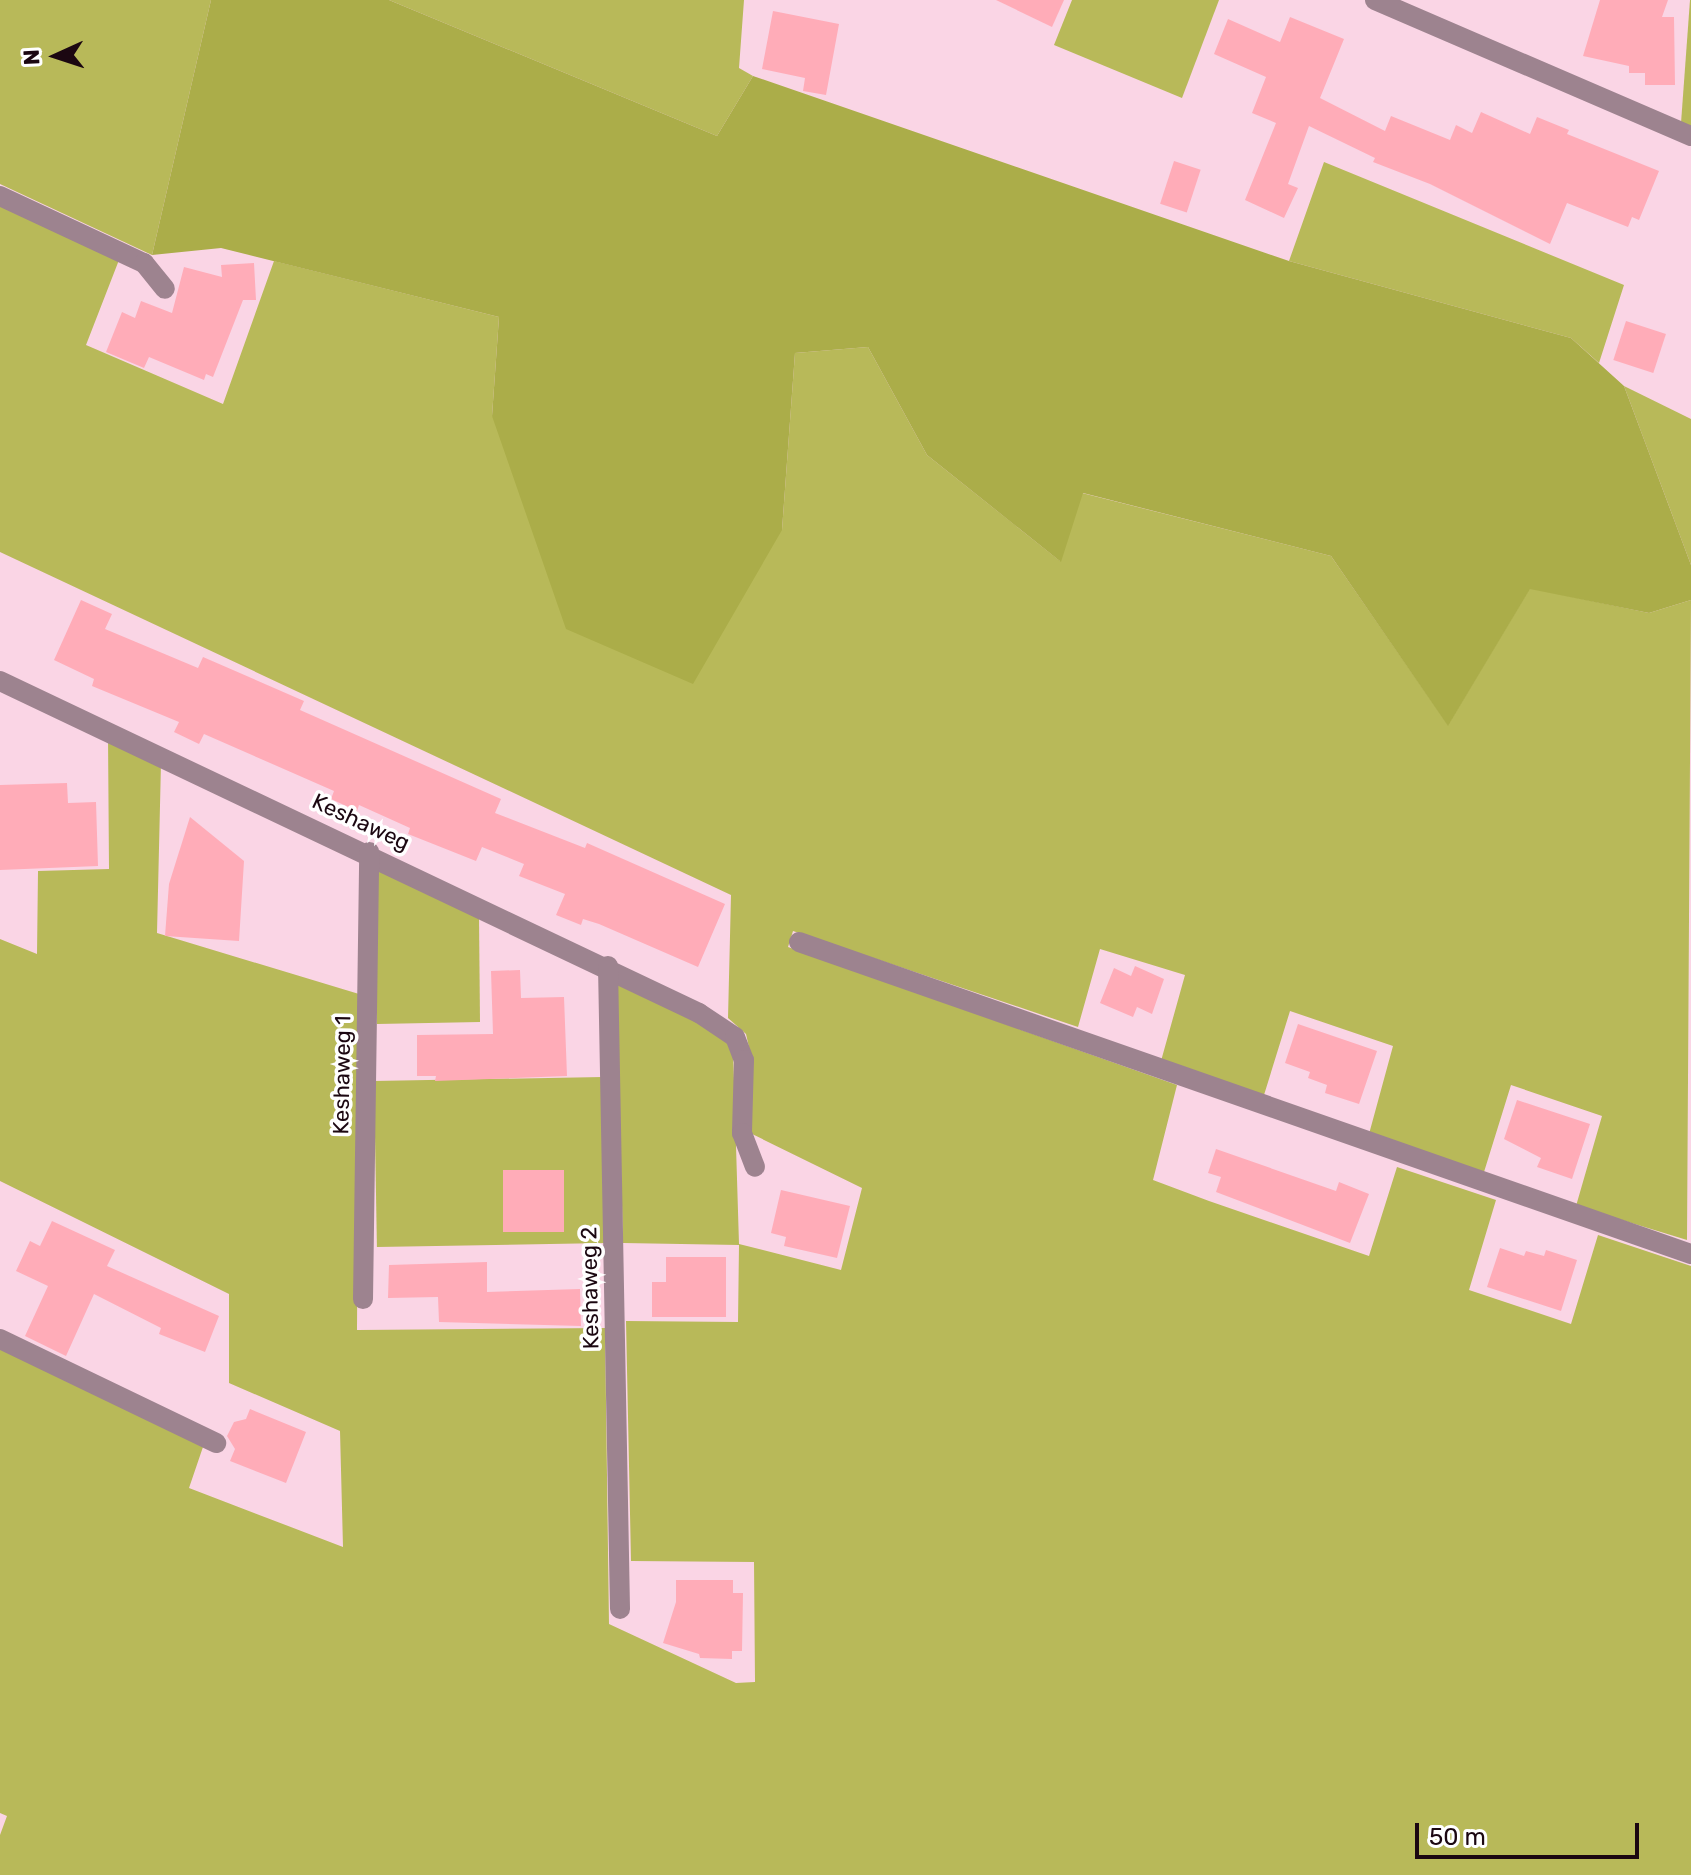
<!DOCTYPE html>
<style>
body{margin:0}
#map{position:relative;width:1691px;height:1875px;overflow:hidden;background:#fad5e5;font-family:Rubik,sans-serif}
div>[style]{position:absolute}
.green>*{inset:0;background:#b8b959;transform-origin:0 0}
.forest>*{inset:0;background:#abad49}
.building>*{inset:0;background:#ffacb8;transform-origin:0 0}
.minor>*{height:20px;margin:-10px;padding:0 10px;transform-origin:10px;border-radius:10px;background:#9d838f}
span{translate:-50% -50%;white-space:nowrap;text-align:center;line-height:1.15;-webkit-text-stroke:7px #fff;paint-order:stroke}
.street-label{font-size:22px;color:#1b0711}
.north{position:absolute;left:16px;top:16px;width:80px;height:80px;-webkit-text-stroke:6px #fff;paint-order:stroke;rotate:267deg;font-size:22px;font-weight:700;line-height:32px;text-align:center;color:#1b0711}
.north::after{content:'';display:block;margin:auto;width:28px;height:36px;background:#1b0711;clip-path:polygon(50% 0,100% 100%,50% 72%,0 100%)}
.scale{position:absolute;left:1415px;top:1823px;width:224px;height:36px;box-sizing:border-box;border:4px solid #1b0711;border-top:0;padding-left:10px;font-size:24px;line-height:28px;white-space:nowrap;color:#1b0711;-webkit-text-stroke:6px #fff;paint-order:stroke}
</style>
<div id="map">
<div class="green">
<div style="clip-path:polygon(0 0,211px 0,152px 255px,0 184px)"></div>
<div style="clip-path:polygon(389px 0,744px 0,739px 68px,753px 76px,717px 136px)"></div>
<div style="clip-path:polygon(1072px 0,1219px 0,1182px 98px,1054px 45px)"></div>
<div style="clip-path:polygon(1690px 0,1691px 0,1691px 127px,1681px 123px)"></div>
<div style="clip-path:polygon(1324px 162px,1624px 285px,1599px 363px,1571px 338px,1289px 261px)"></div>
<div style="clip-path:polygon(0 203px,119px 260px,86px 345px,223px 404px,274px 261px,499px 317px,492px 416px,782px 530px,795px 353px,868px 347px,927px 455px,1060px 561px,1082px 493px,1331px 556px,1448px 725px,1530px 588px,1649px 613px,1691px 600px,1687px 1240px,1576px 1206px,1602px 1116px,1511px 1085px,1484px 1172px,1369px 1134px,1393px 1046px,1290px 1011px,1264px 1095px,1161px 1061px,1185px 975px,1100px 949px,1078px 1027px,793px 931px,788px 947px,1177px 1085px,1153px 1180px,1209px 1201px,1369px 1256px,1397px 1167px,1496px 1200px,1469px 1290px,1571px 1324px,1598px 1235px,1691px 1266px,1691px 1875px,0 1875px,0 1835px,7px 1816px,0 1813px,0 1349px,204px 1444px,189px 1488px,343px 1547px,340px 1431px,229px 1383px,229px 1294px,0 1181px,0 939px,37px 954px,38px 871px,109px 869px,108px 737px,161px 763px,157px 933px,359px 994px,357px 1330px,605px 1328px,609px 1624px,736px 1683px,755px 1682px,754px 1562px,631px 1561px,626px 1321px,738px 1322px,739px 1245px,623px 1243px,616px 978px,725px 1036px,733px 1048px,739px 1244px,841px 1270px,862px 1188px,748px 1132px,753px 1065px,746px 1034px,728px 1018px,731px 895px,0 552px)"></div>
<div style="clip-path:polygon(1624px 386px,1691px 419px,1691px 565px)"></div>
<div style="clip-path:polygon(375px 866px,479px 917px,480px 1022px,377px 1024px)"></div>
<div style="left:603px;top:1077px;width:166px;height:229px;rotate:89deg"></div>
</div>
<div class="forest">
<div style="clip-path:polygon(211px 0,389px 0,717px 136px,753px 76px,1289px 261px,1571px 338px,1624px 386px,1691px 565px,1691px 600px,1649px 613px,1530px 589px,1448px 726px,1331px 556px,1083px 493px,1061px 562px,927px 455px,868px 347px,795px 353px,782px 530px,693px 684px,566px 629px,492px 416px,499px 317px,221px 248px,152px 255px)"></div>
</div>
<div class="building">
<div style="clip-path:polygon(996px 0,1064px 0,1052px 27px)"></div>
<div style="clip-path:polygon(1600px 0,1668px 0,1662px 17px,1674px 17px,1675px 85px,1645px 85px,1645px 73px,1629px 73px,1629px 66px,1583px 56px)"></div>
<div style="clip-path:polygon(773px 11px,839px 24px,826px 95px,803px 91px,805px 78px,762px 69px)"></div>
<div style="clip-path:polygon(1290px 17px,1344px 39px,1320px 98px,1385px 131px,1391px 116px,1450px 140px,1456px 125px,1472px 133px,1481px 112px,1530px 134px,1537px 117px,1569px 130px,1567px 134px,1659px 171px,1639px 220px,1632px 217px,1628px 227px,1567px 203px,1550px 244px,1430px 184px,1373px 162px,1375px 158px,1309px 126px,1288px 184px,1298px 188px,1284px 218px,1245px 200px,1276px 123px,1252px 113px,1266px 77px,1214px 54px,1228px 19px,1280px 42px)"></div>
<div style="left:1174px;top:161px;width:28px;height:45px;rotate:18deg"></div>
<div style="clip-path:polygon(254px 263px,256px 300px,243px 300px,213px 377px,206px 374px,204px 380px,149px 357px,144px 368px,106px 352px,122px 312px,135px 318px,141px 301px,172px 313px,184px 267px,222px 277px,221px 265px)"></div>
<div style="left:1626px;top:321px;width:42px;height:41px;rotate:18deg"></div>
<div style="clip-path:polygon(81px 600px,112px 614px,105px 629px,198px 668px,203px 657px,304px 701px,300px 710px,501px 799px,495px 813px,585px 848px,587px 843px,725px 904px,698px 967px,599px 924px,583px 919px,581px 925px,556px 915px,565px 894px,519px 876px,524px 864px,482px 847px,476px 861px,408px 834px,410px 828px,359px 805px,357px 811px,331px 799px,334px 791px,204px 734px,199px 744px,174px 732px,179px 722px,92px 686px,94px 679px,54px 660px)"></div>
<div style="clip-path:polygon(67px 783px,68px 803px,96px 802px,98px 866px,0 870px,0 785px)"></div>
<div style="clip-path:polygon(190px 817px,244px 861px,239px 941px,165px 936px,169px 884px)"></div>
<div style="clip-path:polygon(1135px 966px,1164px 979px,1152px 1014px,1137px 1007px,1133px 1017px,1100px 1003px,1114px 968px,1131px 976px)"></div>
<div style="clip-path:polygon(520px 970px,521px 998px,564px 997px,567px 1076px,435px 1081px,436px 1076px,417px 1076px,417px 1035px,493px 1034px,491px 971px)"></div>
<div style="clip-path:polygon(1298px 1024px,1377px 1051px,1359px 1104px,1325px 1093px,1327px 1085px,1308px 1078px,1310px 1072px,1285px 1063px)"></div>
<div style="clip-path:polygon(1517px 1100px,1590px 1124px,1572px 1179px,1537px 1167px,1541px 1158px,1504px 1139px)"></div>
<div style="clip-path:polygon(1216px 1149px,1336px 1191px,1339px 1182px,1369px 1194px,1350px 1243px,1216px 1192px,1221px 1177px,1208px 1173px)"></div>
<div style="left:503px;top:1170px;width:61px;height:62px"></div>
<div style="clip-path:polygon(781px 1190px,850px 1206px,837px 1258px,784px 1246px,786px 1237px,771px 1233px)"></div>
<div style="clip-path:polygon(52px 1221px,115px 1250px,107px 1266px,219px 1316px,205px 1352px,159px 1334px,161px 1328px,94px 1294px,66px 1356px,25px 1336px,48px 1286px,16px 1271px,30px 1241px,40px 1246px)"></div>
<div style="clip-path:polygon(1500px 1248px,1524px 1256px,1526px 1251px,1544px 1256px,1546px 1250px,1577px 1260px,1561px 1311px,1487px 1287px)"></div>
<div style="clip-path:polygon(666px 1257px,726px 1257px,726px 1317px,652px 1317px,652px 1282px,666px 1282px)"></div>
<div style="clip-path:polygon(487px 1262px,487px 1292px,580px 1289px,581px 1326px,439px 1322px,438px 1297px,388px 1298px,389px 1265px)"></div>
<div style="clip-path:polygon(250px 1409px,306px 1432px,286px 1483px,230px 1461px,235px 1449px,227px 1436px,234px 1422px,246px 1419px)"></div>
<div style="clip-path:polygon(676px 1580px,733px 1580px,733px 1593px,743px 1593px,742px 1651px,732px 1651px,732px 1659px,700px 1658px,699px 1654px,663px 1643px,676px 1602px)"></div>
</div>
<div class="minor">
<div style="left:1375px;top:0;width:344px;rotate:23.3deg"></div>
<div style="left:0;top:196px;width:159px;rotate:25deg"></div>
<div style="left:144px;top:263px;width:33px;rotate:51deg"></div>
<div style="left:0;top:681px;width:774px;rotate:25.41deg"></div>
<div style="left:699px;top:1013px;width:43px;rotate:33.7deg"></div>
<div style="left:735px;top:1037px;width:25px;rotate:69deg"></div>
<div style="left:744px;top:1060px;width:73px;rotate:91.6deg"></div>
<div style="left:742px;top:1133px;width:36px;rotate:69deg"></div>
<div style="left:799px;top:942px;width:945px;rotate:19.28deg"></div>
<div style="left:608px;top:966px;width:643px;rotate:88.93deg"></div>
<div style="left:363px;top:1299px;width:447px;rotate:-89.2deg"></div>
<div style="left:0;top:1339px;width:240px;rotate:25.7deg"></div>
</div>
<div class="street-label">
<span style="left:361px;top:822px;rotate:25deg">Keshaweg</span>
<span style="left:342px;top:1075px;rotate:-89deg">Keshaweg 1</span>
<span style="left:590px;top:1288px;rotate:-91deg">Keshaweg 2</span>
</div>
<div class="north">N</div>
<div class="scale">50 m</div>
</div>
